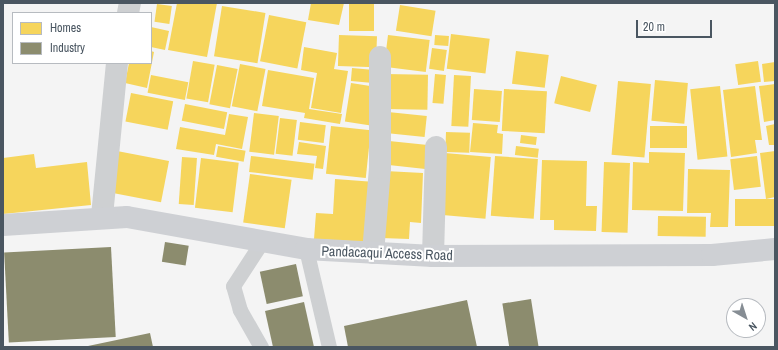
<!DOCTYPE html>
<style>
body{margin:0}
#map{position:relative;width:778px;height:350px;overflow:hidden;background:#f4f4f4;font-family:"Archivo Narrow",sans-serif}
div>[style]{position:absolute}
.homes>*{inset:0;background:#f6d55c;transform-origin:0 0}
.industry>*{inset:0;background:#8c8c6e;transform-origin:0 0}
.lane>*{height:15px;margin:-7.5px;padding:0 7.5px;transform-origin:7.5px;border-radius:7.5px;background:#ced0d2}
.street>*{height:22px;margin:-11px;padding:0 11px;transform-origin:11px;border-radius:11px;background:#ced0d2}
.secondary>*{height:22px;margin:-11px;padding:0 11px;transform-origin:11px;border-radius:11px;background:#ced0d4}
span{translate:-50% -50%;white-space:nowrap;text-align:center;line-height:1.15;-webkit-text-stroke:4px #fff;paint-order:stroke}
.street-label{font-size:14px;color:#4a5661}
.frame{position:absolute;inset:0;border:4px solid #4a5661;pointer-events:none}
.legend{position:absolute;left:12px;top:12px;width:140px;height:52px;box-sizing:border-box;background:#fff;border:1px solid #b7bbc0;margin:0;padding:5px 7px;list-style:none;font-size:12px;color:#4a5661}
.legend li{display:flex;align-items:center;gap:8px;height:20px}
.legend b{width:20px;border:1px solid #b7bbc0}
.north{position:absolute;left:726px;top:298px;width:40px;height:40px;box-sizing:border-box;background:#fff;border:1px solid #b7bbc0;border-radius:50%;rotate:141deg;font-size:11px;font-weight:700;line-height:16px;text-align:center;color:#4a5661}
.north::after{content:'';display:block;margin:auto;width:14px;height:18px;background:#868d94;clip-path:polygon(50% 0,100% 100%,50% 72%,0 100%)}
.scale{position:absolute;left:636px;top:20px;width:76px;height:18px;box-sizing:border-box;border:2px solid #4a5661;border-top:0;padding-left:5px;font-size:12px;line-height:14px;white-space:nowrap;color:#4a5661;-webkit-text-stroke:3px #fff;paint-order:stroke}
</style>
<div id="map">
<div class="homes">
<div style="clip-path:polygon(177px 3px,217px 3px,207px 57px,168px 50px)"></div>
<div style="clip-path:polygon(311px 3px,344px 3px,339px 25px,308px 20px)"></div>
<div style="left:349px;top:3px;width:25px;height:28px"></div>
<div style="left:157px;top:4px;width:15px;height:18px;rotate:8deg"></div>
<div style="left:400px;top:5px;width:36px;height:26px;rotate:9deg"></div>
<div style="left:222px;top:6px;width:44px;height:51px;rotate:9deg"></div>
<div style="left:269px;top:15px;width:38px;height:47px;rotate:11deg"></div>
<div style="clip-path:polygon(151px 27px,169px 31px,165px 50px,151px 47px)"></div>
<div style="left:451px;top:34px;width:39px;height:35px;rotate:7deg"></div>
<div style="left:339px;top:35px;width:38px;height:31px;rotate:2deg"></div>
<div style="left:388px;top:35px;width:42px;height:32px;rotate:7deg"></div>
<div style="left:435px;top:35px;width:14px;height:10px;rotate:4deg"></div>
<div style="clip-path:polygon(304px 47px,337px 53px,334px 69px,348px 71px,341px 113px,311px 108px,317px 73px,301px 70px)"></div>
<div style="left:432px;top:48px;width:15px;height:21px;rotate:8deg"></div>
<div style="clip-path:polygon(151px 51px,154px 52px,147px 88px,125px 83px,129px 63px,151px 63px)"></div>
<div style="left:516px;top:51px;width:33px;height:33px;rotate:7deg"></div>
<div style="left:193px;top:61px;width:22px;height:38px;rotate:10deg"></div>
<div style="left:758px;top:61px;width:21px;height:23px;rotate:82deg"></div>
<div style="clip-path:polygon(775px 62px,775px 81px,764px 82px,762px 64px)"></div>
<div style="left:240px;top:64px;width:26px;height:43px;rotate:11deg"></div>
<div style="left:217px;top:65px;width:21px;height:40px;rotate:11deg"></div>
<div style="left:352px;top:68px;width:25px;height:13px;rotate:5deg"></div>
<div style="clip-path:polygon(268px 70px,314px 78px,309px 109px,342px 114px,340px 124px,304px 118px,305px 113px,262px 106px)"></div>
<div style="left:385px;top:74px;width:43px;height:35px;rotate:1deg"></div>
<div style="left:435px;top:74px;width:11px;height:29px;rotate:5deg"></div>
<div style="left:151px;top:75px;width:38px;height:18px;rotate:11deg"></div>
<div style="left:454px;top:75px;width:17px;height:51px;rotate:3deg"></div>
<div style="left:561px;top:76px;width:37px;height:28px;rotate:14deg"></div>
<div style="left:655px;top:80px;width:33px;height:41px;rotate:5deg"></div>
<div style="left:618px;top:81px;width:33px;height:74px;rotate:5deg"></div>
<div style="left:351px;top:83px;width:26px;height:39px;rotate:9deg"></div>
<div style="clip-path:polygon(775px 84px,775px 120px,764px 122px,759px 86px)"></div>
<div style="left:720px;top:86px;width:71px;height:30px;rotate:84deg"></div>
<div style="clip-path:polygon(755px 86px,762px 140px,755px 140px,757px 153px,731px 157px,723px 90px)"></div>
<div style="left:474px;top:89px;width:28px;height:31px;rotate:4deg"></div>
<div style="left:504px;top:89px;width:43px;height:42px;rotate:3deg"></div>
<div style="left:131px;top:93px;width:43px;height:29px;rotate:11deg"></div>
<div style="left:185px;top:104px;width:43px;height:17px;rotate:11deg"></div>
<div style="left:388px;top:112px;width:39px;height:21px;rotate:6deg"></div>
<div style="left:254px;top:113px;width:25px;height:39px;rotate:7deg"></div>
<div style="clip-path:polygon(229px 114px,248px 117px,242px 149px,216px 144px,214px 155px,176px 149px,180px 127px,225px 135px)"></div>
<div style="left:280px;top:118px;width:17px;height:36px;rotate:7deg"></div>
<div style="left:300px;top:122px;width:26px;height:18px;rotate:7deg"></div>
<div style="clip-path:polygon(473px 123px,498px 125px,497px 133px,503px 134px,502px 154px,470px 152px)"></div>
<div style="clip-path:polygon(775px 124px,775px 145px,769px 145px,766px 126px)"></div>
<div style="left:331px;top:126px;width:40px;height:48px;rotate:6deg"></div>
<div style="left:687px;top:126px;width:22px;height:37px;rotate:90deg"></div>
<div style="left:446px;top:132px;width:24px;height:20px;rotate:2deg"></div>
<div style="left:521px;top:135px;width:16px;height:8px;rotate:7deg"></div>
<div style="left:389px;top:141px;width:39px;height:24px;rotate:6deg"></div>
<div style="clip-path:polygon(299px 142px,326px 146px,323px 169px,315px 168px,317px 156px,297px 154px)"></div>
<div style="left:218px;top:146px;width:28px;height:11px;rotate:10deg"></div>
<div style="left:516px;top:146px;width:23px;height:9px;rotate:7deg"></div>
<div style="left:117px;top:151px;width:53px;height:42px;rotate:11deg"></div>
<div style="clip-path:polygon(775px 151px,775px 197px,766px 199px,760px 153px)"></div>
<div style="clip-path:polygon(649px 152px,685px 153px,683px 211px,632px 210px,633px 162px,649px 163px)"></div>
<div style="left:445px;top:153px;width:46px;height:62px;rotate:5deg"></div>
<div style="clip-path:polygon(34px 154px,36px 168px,87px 162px,91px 205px,3px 214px,3px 158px)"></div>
<div style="left:251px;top:156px;width:64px;height:16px;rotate:7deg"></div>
<div style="left:495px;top:156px;width:43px;height:60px;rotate:4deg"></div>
<div style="left:757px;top:156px;width:31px;height:27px;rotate:83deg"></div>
<div style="left:182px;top:157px;width:15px;height:47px;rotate:4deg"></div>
<div style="left:201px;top:158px;width:38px;height:50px;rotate:7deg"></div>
<div style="clip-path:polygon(542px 160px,587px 161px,586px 206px,597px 206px,596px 231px,554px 230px,554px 220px,540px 220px)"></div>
<div style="left:604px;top:162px;width:26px;height:70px;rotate:2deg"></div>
<div style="clip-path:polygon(688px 169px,730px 170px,728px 227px,710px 227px,711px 213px,687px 213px)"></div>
<div style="clip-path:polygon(385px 171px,423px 173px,421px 223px,410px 222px,409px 239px,381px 238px)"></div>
<div style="left:250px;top:174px;width:42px;height:49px;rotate:8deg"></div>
<div style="clip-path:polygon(335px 179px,375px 182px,370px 242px,314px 239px,316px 213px,333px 214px)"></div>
<div style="left:775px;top:199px;width:27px;height:40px;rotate:90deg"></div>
<div style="left:658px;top:216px;width:48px;height:20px;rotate:1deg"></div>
</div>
<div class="industry">
<div style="left:165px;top:242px;width:24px;height:20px;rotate:9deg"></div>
<div style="left:111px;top:247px;width:90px;height:107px;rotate:87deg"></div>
<div style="left:296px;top:264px;width:33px;height:37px;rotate:78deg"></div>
<div style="left:531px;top:299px;width:49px;height:29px;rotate:81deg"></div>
<div style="clip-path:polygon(467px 300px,477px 347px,348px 347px,344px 326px)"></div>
<div style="clip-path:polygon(304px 302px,314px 347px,273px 347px,265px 311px)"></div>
<div style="clip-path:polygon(150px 333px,153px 347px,88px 347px,88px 346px)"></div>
</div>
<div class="lane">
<div style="left:306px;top:249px;width:101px;rotate:76.8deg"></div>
<div style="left:261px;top:347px;width:43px;rotate:-119.6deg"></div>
<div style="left:240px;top:310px;width:25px;rotate:-106deg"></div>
<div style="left:233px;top:286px;width:55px;rotate:-56.9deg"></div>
</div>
<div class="street">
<div style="left:128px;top:13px;width:10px;rotate:-79deg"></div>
<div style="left:102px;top:216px;width:154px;rotate:-84.4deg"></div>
<div style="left:373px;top:253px;width:85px;rotate:-85.3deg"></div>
<div style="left:380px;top:168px;width:111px;rotate:-90deg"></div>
<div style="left:433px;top:256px;width:109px;rotate:-88.4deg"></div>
</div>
<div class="secondary">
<div style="left:3px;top:225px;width:124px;rotate:-3.7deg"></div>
<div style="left:127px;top:217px;width:182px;rotate:10.1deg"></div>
<div style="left:306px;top:249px;width:127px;rotate:3.2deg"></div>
<div style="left:433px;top:256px;width:279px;rotate:-0.2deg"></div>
<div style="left:712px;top:255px;width:63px;rotate:-5.4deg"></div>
</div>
<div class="street-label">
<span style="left:387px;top:253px;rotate:2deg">Pandacaqui Access Road</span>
</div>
<div class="frame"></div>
<ul class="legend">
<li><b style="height:11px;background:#f6d55c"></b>Homes</li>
<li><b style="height:11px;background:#8c8c6e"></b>Industry</li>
</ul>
<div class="north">N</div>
<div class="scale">20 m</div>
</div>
